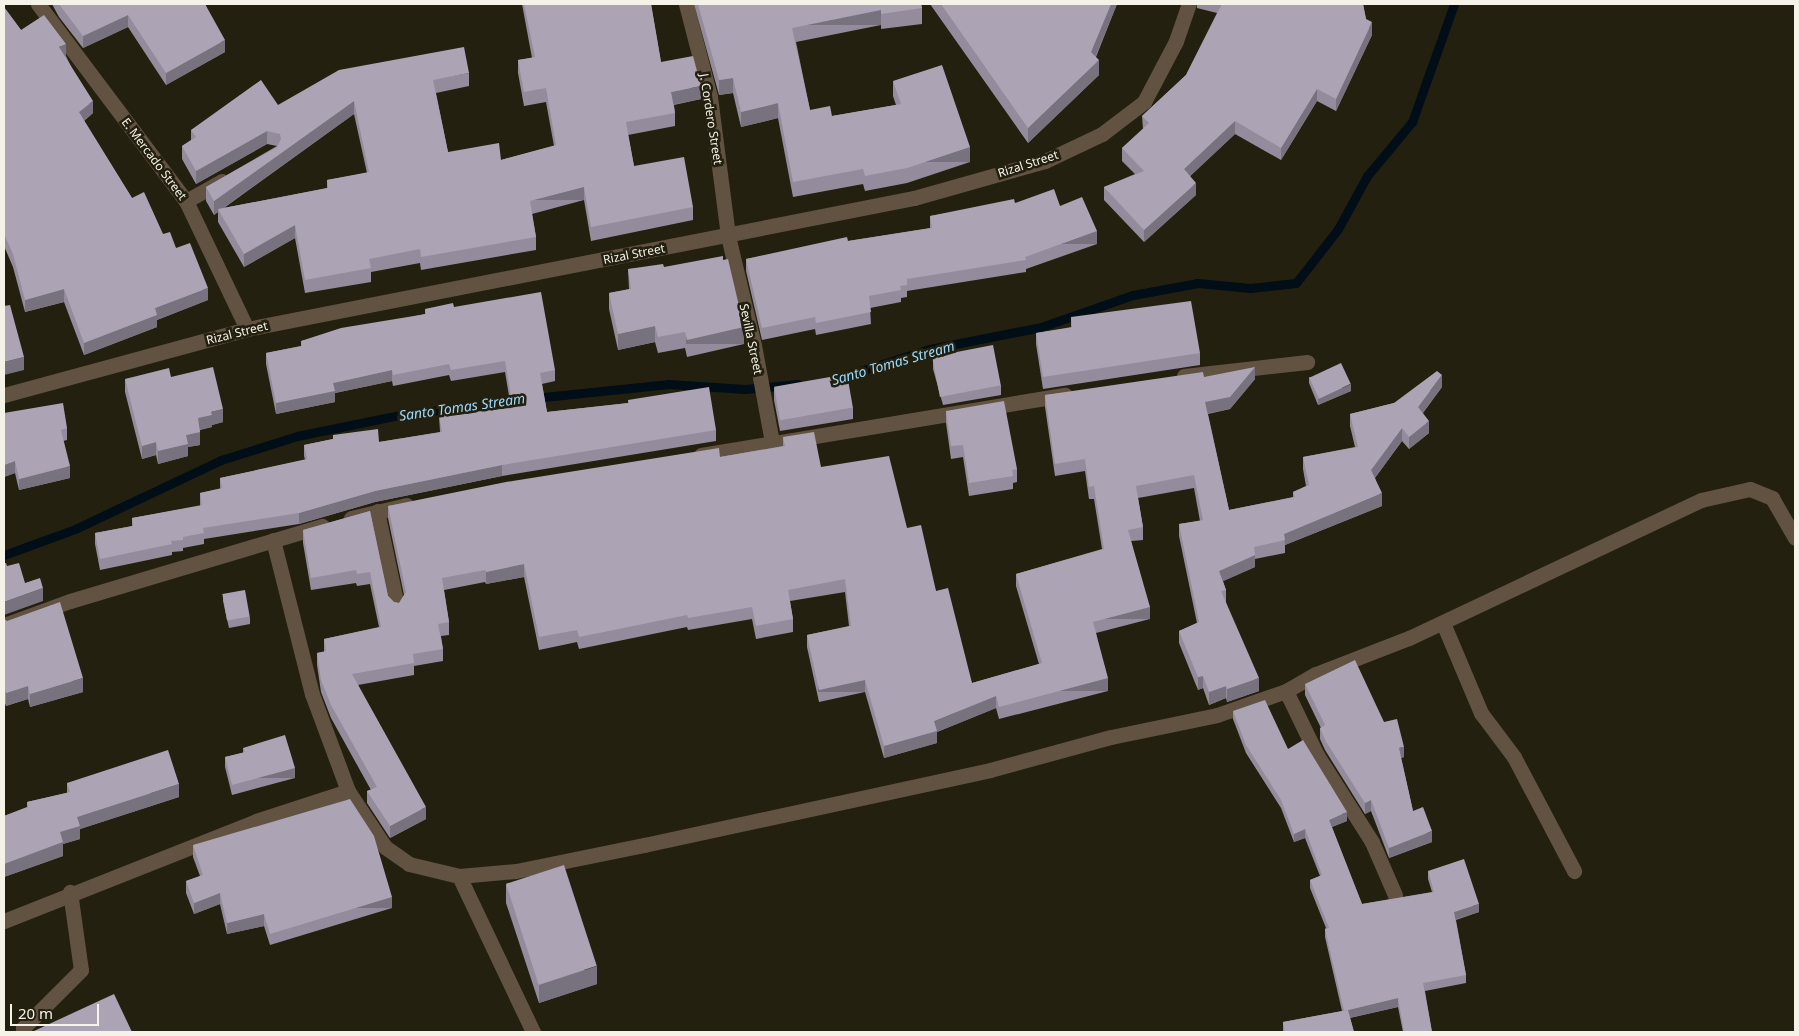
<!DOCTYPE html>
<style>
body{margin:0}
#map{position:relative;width:1799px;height:1036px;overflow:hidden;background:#242010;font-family:"Noto Sans",sans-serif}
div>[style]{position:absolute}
.stream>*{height:9px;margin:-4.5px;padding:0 4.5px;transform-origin:4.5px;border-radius:4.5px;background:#010e17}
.service>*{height:15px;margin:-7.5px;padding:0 7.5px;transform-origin:7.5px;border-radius:7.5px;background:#625241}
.minor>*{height:15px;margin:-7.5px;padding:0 7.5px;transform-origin:7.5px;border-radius:7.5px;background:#625241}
.tertiary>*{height:15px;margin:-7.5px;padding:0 7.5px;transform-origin:7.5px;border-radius:7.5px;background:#625241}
.wall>*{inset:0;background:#948c9c}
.shaded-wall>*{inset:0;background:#78727f;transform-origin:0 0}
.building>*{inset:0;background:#aca3b5;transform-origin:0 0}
span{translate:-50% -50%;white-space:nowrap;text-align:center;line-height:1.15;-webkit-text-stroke:5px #242010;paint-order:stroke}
.street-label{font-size:12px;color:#f5f2e8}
.water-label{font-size:14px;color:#99d9fe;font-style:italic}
.frame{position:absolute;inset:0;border:5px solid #f5f2e8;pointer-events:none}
.scale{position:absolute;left:10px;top:1004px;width:89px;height:22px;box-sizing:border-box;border:2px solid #f5f2e8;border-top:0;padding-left:6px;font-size:15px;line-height:18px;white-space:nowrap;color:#f5f2e8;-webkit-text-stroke:4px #242010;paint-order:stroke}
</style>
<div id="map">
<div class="stream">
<div style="left:838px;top:378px;width:96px;rotate:-17.5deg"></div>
<div style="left:930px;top:349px;width:113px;rotate:-11.2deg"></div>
<div style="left:1041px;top:327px;width:97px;rotate:-19.2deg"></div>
<div style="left:1133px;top:295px;width:66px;rotate:-10.5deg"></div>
<div style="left:1198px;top:283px;width:52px;rotate:5.5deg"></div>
<div style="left:1250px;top:288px;width:46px;rotate:-6.2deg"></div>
<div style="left:1296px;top:283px;width:68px;rotate:-52.1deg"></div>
<div style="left:1338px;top:229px;width:60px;rotate:-61.3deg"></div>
<div style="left:1367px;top:176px;width:70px;rotate:-50.2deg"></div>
<div style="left:1412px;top:122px;width:125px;rotate:-70.4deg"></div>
<div style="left:534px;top:398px;width:136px;rotate:-5.9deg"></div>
<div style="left:669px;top:384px;width:76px;rotate:3.8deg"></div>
<div style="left:745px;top:389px;width:53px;rotate:-5.4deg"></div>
<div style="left:4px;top:555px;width:76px;rotate:-20.1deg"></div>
<div style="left:75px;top:529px;width:161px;rotate:-25.3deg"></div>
<div style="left:221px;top:460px;width:80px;rotate:-17.5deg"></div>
<div style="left:297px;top:436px;width:104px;rotate:-11.6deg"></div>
<div style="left:399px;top:415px;width:124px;rotate:-7deg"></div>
</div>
<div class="service">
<div style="left:1443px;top:623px;width:98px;rotate:67.1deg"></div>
<div style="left:1481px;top:713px;width:55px;rotate:53.1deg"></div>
<div style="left:1514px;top:757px;width:129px;rotate:62.2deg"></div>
<div style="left:459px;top:876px;width:173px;rotate:64.6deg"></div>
<div style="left:23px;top:1032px;width:4px;rotate:-90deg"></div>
<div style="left:23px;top:1028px;width:82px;rotate:-45deg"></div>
<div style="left:81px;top:970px;width:79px;rotate:-98deg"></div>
</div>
<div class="minor">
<div style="left:38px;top:4px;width:246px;rotate:53.1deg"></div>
<div style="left:186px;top:201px;width:142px;rotate:64.5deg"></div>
<div style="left:686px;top:4px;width:96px;rotate:75.5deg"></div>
<div style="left:710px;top:97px;width:140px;rotate:82.6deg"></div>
<div style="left:728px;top:236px;width:112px;rotate:76.6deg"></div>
<div style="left:754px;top:345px;width:99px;rotate:79.5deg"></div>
<div style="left:186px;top:201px;width:41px;rotate:-29.1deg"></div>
<div style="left:1184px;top:376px;width:124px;rotate:-6.5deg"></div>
<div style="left:701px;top:455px;width:369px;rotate:-9.4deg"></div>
<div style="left:377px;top:511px;width:97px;rotate:78.1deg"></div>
<div style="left:351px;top:518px;width:57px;rotate:-13.1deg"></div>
<div style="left:273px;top:540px;width:159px;rotate:75.8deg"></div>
<div style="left:312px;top:694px;width:103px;rotate:69.6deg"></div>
<div style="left:348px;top:791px;width:67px;rotate:56.5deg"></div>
<div style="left:385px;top:847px;width:29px;rotate:35deg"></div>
<div style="left:409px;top:864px;width:51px;rotate:13.5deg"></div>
<div style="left:459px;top:876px;width:57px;rotate:-5deg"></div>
<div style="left:516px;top:871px;width:131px;rotate:-11.5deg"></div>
<div style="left:644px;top:845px;width:354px;rotate:-12.2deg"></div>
<div style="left:990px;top:770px;width:125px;rotate:-15.3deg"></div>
<div style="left:1111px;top:737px;width:108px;rotate:-11.7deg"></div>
<div style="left:1217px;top:715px;width:73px;rotate:-19.2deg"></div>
<div style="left:1286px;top:691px;width:34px;rotate:-30deg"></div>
<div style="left:1316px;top:674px;width:100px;rotate:-21.2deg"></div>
<div style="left:1409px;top:638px;width:323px;rotate:-25.3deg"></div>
<div style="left:1701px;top:500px;width:50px;rotate:-12.7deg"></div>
<div style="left:1750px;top:489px;width:24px;rotate:22deg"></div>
<div style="left:1772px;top:498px;width:46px;rotate:60.1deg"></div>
<div style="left:4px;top:625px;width:70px;rotate:-20deg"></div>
<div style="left:70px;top:601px;width:263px;rotate:-16.6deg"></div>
<div style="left:1286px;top:691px;width:71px;rotate:64.2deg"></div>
<div style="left:1317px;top:755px;width:103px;rotate:57.7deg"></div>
<div style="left:1372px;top:842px;width:58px;rotate:66.5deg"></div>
<div style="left:4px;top:921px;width:271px;rotate:-21.6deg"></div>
<div style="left:256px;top:821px;width:97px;rotate:-18.1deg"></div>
</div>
<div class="tertiary">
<div style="left:4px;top:395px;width:252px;rotate:-15.2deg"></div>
<div style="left:247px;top:329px;width:680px;rotate:-11.11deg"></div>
<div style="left:914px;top:198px;width:136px;rotate:-15.8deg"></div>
<div style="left:1045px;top:161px;width:63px;rotate:-25.3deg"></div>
<div style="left:1102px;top:134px;width:53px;rotate:-37.3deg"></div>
<div style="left:1144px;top:102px;width:69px;rotate:-62.3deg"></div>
<div style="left:1176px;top:41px;width:39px;rotate:-71deg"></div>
</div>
<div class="wall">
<div style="clip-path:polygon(52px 4px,205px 4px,225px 52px,166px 85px,128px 27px,83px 48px,59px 17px)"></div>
<div style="clip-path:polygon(evenodd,522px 4px,651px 4px,661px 62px,701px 99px,674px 105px,675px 113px,675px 126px,628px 135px,634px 166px,693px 207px,693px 220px,591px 241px,584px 200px,532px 214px,536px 237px,536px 250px,421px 270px,420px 263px,371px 272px,371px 282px,305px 293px,295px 238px,244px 267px,218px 222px,218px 212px,214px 215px,206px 201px,206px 187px,277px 146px,267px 144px,196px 184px,182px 159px,182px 146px,191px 140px,191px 130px,278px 105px,469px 73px,469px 86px,436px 93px,448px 152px,501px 160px,554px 146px,546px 102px,524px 106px,518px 73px,518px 60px,532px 58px,522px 4px,354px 114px,367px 173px,327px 180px,327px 188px,224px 208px,354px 114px)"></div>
<div style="clip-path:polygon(694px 4px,921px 4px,922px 8px,922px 24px,881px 29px,881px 25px,796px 42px,810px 110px,832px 116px,896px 105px,893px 96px,893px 81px,970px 162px,907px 183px,865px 191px,863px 184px,793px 197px,778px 118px,741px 127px,733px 93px,719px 95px)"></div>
<div style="clip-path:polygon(930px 4px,1117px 4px,1096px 57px,1099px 75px,1028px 143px)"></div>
<div style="clip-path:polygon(1197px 4px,1363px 4px,1366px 19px,1372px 35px,1336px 111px,1317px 101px,1281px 160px,1235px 134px,1190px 176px,1196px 195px,1144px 242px,1104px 200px,1104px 187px,1135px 174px,1122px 161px,1122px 148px,1143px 129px,1142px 116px,1186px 75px,1217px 13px,1197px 8px)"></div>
<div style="clip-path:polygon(4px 7px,21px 30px,66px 56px,93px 113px,84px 121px,132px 198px,163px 234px,176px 248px,208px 300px,157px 320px,157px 327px,84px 355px,64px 302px,25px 312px,13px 267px,4px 246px)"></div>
<div style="clip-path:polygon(1015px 203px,1060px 206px,1097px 244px,1026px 269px,1026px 272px,907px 291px,907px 297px,901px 298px,901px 302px,870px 308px,871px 324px,816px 335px,815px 329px,762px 340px,746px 271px,746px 259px,848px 241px,930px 228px,930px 216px)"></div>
<div style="clip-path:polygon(664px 267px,744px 344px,687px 357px,685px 348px,658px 353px,655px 342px,618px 350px,609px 309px,609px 293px,629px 289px,628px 269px)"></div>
<div style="clip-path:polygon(454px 307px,555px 370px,555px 381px,542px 384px,547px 412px,628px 403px,628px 400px,716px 430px,716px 441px,502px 476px,375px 502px,299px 524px,204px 539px,204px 544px,183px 548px,183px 551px,172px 552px,172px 555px,100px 570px,95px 544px,95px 533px,132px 526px,132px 518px,200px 506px,200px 493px,220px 489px,220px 478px,305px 460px,304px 456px,304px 445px,333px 439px,333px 435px,379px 442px,440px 432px,439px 416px,511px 408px,505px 372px,451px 381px,449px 375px,393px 386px,392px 381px,335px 393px,335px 402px,276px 414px,266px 364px,266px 353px,301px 346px,301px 341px,425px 314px,425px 309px)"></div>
<div style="clip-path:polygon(1071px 317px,1200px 353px,1200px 365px,1043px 389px,1036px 344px,1036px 333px,1071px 328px)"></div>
<div style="clip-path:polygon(933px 359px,1001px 385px,1001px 395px,943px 405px,933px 369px)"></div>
<div style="clip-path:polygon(171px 377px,223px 422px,212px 425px,212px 427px,200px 430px,200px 445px,188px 447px,188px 456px,158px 464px,156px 455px,142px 459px,125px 392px,125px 379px)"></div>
<div style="clip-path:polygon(1204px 377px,1255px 379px,1230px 409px,1208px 414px,1229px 510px,1293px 497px,1293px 492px,1306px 486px,1303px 469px,1303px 457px,1355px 447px,1350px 426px,1350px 414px,1394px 403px,1442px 387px,1423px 413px,1429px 433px,1409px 449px,1402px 441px,1375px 478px,1382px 506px,1285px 545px,1285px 553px,1255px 559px,1255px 567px,1223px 581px,1226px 590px,1226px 603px,1259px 691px,1227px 702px,1226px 698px,1209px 705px,1203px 688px,1198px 690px,1179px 643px,1179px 631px,1197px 623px,1179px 536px,1179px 524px,1200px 521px,1194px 488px,1138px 498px,1143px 527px,1143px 540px,1131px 541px,1150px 619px,1096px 633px,1108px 691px,999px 719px,996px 708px,937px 732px,937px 743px,884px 758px,865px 692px,819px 702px,807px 647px,807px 635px,849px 626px,845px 592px,790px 601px,793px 619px,793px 632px,756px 639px,752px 619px,688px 630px,687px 627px,579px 649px,577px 642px,539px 650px,524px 577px,486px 584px,485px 582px,444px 590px,449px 622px,449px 635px,441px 636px,443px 649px,443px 661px,414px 666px,414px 675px,358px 685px,426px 819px,390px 838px,367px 803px,367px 791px,371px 790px,331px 718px,321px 692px,317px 665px,317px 653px,324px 652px,324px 639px,379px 627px,370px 584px,357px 586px,356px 583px,311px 590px,303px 543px,303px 530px,370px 511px,388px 596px,394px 602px,399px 603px,404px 595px,388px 518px,388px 506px,720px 457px,783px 446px,783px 437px,821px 467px,907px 528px,936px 591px,972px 683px,1039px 664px,1016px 586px,1016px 574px,1102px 549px,1094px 499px,1089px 499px,1085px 471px,1055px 476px,1045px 407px,1045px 395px)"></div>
<div style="clip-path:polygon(1309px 377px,1351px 391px,1318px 405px,1309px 383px)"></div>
<div style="clip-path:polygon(774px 388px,853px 407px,853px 419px,780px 431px,774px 400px)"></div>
<div style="clip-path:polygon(946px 411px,1017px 469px,1017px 482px,1013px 483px,1013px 489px,969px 496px,963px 457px,951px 459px,946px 423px)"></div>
<div style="clip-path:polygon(4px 413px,67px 428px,67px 440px,63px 441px,70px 478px,19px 490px,15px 473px,4px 477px)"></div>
<div style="clip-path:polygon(223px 595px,250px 617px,250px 624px,229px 628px,223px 601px)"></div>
<div style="clip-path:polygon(4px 619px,83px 692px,30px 707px,28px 699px,6px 706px,4px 701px)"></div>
<div style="clip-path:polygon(1305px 684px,1384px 722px,1404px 757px,1401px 758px,1413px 811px,1432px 842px,1389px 858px,1371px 811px,1365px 814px,1325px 750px,1320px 739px,1320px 728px,1321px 728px,1305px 695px)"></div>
<div style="clip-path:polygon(1233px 711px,1288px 749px,1347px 821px,1332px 827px,1362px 904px,1432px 892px,1428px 879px,1428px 871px,1479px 912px,1456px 920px,1466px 975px,1466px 983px,1425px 991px,1432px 1032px,1403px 1032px,1398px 1007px,1350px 1018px,1354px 1032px,1283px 1032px,1283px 1022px,1342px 1011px,1325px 937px,1325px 929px,1326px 928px,1310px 888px,1310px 880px,1320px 876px,1305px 838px,1294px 842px,1281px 808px,1246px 753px,1233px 719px)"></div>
<div style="clip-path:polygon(243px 748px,295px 778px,232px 795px,225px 767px,225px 757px,243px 753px)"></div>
<div style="clip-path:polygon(67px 783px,179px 797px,80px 829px,80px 839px,63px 844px,63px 856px,4px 877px,4px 816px,27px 807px,27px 802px,67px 793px)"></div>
<div style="clip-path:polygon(193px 845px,392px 908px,270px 945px,264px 926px,227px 934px,220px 904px,194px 914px,186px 893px,186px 881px,200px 876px,193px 857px)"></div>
<div style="clip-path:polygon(506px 884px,597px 984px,539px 1003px,506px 903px)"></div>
</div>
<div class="shaded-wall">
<div style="clip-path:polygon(1111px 4px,1117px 4px,1091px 67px,1099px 60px,1099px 75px,1028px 143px,1028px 128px,1091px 52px)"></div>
<div style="left:881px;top:10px;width:15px;height:91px;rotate:90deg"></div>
<div style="clip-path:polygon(128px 15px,128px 27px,83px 48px,83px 36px)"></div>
<div style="clip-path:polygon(1372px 22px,1372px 35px,1336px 111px,1336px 99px)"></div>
<div style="clip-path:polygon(225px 40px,225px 52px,166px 85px,166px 73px)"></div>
<div style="clip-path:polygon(66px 44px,66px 56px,59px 59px,59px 47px)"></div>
<div style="clip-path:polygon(733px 78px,733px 93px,719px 95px,719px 80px)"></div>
<div style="clip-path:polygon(701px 86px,701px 99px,671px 105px,671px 92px)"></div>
<div style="clip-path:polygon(1317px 89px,1317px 101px,1281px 160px,1281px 148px)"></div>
<div style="clip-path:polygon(93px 101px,93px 113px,79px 125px,79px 112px)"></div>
<div style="clip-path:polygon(354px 101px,354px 114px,219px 211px,218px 209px,218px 212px,214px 215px,214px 201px)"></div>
<div style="clip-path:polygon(778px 103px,778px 118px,741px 127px,741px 112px)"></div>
<div style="clip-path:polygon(1235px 121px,1235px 134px,1184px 182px,1184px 169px)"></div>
<div style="clip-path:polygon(267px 131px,267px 144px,196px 184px,196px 171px)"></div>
<div style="left:970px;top:147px;width:15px;height:66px;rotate:90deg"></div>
<div style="clip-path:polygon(1196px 183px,1196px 195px,1144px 242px,1144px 230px)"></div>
<div style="left:584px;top:187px;width:13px;height:56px;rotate:90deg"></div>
<div style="clip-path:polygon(295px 225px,295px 238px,244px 267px,244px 254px)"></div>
<div style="left:1097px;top:231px;width:13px;height:77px;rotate:90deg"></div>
<div style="clip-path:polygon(208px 288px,208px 300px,157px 320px,157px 327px,84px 355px,84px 343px,155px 308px)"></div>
<div style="clip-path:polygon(64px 289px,64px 302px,25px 312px,25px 300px)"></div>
<div style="clip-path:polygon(655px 326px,655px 342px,618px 350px,618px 334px)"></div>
<div style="left:744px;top:327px;width:17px;height:58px;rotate:90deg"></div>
<div style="clip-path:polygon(24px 357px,24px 370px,4px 375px,4px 362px)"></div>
<div style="clip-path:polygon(1255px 367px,1255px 379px,1230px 409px,1205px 414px,1205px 402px)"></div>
<div style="clip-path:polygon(392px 370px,392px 381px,335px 393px,335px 402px,276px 414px,276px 403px,333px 383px)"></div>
<div style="clip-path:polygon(1442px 375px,1442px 387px,1418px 419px,1418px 407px)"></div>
<div style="clip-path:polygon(1351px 384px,1351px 391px,1318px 405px,1318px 399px)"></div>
<div style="clip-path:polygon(223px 409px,223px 422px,212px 425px,212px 427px,198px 430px,198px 418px,211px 412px)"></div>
<div style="clip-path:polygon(1429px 421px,1429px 433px,1409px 449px,1409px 437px)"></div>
<div style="clip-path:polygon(1402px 428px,1402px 441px,1371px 483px,1371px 470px)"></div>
<div style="clip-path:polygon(200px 432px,200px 445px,188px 447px,188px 456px,158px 464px,158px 451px,186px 435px)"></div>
<div style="clip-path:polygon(156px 442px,156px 455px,142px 459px,142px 446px)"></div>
<div style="clip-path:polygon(15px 461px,15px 473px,4px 477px,4px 465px)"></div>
<div style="clip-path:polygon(502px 465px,502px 476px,375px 502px,299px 524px,299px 513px,375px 491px)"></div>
<div style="clip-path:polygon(70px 466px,70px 478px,19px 490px,19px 479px)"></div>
<div style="clip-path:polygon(1382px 493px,1382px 506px,1285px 545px,1284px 534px)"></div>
<div style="clip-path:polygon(1255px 555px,1255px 567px,1219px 583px,1219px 571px)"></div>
<div style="clip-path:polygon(524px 564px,524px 577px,486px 584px,486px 572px)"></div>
<div style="clip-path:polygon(43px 588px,43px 601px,4px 615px,4px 602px)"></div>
<div style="left:1150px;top:607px;width:12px;height:59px;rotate:90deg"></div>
<div style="clip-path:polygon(1203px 676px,1203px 688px,1198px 690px,1198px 677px)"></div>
<div style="clip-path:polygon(83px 678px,83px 692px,30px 707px,30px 694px)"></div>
<div style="left:1108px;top:678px;width:13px;height:113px;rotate:90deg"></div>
<div style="clip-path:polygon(1259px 678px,1259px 691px,1227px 702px,1227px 689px)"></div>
<div style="left:865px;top:680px;width:12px;height:47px;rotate:90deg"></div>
<div style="clip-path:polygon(28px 686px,28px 699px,6px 706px,6px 693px)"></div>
<div style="clip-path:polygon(1226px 686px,1226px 698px,1209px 705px,1209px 692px)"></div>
<div style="clip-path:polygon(996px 696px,996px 708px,937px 732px,937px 743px,884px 758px,884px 746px,934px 721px)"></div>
<div style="clip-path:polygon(1404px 747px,1404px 757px,1399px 759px,1399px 748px)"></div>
<div style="left:295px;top:768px;width:10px;height:65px;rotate:90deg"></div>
<div style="clip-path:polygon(179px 784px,179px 797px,80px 829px,80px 839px,63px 844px,63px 856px,4px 877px,4px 864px,60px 832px,77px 817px)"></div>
<div style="clip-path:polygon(1371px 800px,1371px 811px,1365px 814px,1365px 803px)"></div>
<div style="clip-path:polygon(426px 807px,426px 819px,390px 838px,390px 826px)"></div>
<div style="clip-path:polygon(1347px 812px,1347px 821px,1329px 828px,1329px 820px)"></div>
<div style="clip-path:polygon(1305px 829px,1305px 838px,1294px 842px,1294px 834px)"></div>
<div style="clip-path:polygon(1432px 831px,1432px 842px,1389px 858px,1389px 848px)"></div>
<div style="clip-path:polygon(220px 893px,220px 904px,194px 914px,194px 903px)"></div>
<div style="left:392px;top:897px;width:11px;height:127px;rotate:90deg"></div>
<div style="clip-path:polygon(1479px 904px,1479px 912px,1454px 920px,1454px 912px)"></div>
<div style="clip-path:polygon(264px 914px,264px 926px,227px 934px,227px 923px)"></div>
<div style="clip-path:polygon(597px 966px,597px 984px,539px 1003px,539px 985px)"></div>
<div style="clip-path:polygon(1398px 998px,1398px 1007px,1344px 1019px,1344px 1011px)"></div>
</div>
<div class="building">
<div style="clip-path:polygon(59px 4px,205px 4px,225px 40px,166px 73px,128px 15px,83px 36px)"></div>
<div style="clip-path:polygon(524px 4px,651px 4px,661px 62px,693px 56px,701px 86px,671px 92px,675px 113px,626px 122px,634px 166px,684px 157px,693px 207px,591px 227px,584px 187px,530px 201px,536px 237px,421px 257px,420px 249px,369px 259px,371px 268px,305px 280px,295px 225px,244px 254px,218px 209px,328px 188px,327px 180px,369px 172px,354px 101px,214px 201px,206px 187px,277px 147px,281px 139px,280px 134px,267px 131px,196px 171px,182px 146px,196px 137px,191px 130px,261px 80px,278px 105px,339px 70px,464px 47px,469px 73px,433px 80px,448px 152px,499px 143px,501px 160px,556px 145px,546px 88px,524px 92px,518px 60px,535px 57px)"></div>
<div style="clip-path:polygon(698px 4px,921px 4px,922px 8px,881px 14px,881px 10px,792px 28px,810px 110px,830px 106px,832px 116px,901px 104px,893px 81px,942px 65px,970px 147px,907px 168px,865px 176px,863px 169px,793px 182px,778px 103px,741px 112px,733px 78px,719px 80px)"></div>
<div style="clip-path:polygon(941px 4px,1111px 4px,1091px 52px,1099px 60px,1028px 128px)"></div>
<div style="clip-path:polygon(1222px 4px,1363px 4px,1366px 19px,1372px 22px,1336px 99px,1317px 89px,1281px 148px,1235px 121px,1184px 169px,1196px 183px,1144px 230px,1104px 187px,1144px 171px,1122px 148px,1149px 123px,1142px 116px,1186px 75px)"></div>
<div style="clip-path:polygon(4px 7px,21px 30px,44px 15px,66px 44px,59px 47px,93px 101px,79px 112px,132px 198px,144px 192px,163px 234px,170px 232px,176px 248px,190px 243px,208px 288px,155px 308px,157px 315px,84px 343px,64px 289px,25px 300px,13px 254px,4px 234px)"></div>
<div style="clip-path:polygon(1054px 189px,1060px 206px,1082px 197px,1097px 231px,1025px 257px,1026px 260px,907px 279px,907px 285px,900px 286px,901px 290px,869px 296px,871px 312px,816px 323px,815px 317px,762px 328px,746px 259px,847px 237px,848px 241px,932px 228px,930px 216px,1014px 199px,1015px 203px)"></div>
<div style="clip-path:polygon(723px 256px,723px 260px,728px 259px,744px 327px,687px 340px,685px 332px,658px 337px,655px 326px,618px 334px,609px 293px,631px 289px,628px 269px,663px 264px,664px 267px)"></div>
<div style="clip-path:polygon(541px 292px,555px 370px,540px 373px,547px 412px,629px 403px,628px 400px,709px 387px,716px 430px,502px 465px,375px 491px,299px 513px,203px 528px,204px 533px,183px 537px,183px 540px,171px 541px,172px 544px,100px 559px,95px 533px,133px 526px,132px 518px,202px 505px,200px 493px,222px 488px,220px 478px,307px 459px,304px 445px,333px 439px,333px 435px,378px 429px,379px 442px,442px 432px,439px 416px,513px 408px,505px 361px,451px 370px,449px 364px,393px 375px,392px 370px,333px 383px,335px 391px,276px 403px,266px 353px,302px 346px,301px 341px,341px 328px,426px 314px,425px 309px,453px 303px,454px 307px)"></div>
<div style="clip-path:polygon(1191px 301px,1200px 353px,1043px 377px,1036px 333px,1072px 327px,1071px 317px)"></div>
<div style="clip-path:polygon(10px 305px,24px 357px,4px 362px,4px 306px)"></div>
<div style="left:993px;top:345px;width:41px;height:62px;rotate:79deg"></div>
<div style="left:1341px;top:363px;width:23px;height:35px;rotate:65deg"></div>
<div style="clip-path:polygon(213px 367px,223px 409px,211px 412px,212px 415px,198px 418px,200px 432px,186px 435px,188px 444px,158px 451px,156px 442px,142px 446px,125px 379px,169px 368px,171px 377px)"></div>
<div style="clip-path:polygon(1255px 367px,1230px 397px,1205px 402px,1229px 510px,1295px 497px,1293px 492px,1309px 485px,1303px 457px,1358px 447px,1350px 414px,1394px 403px,1437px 371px,1442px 375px,1418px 407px,1429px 421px,1409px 437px,1402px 428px,1371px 470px,1382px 493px,1284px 534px,1285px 540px,1254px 547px,1255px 555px,1219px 571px,1226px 590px,1221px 591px,1259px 678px,1227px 689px,1226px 686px,1209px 692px,1203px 676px,1198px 677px,1179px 631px,1199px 622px,1179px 524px,1203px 520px,1194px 475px,1136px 486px,1143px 527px,1128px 530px,1150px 607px,1093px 622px,1108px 678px,999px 707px,996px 696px,934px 721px,937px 731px,884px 746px,865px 680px,819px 690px,807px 635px,851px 626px,845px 579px,788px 590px,793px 619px,756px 626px,752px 607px,688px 618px,687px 615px,579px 637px,577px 630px,539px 637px,524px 564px,486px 572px,485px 570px,442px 578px,449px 622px,438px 624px,443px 649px,413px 654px,414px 663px,352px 674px,426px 807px,390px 826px,367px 791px,377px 787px,331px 705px,321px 680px,317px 653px,326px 651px,324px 639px,381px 627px,370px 572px,357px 574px,356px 570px,311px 578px,303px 530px,370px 511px,388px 596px,394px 602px,399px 603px,406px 592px,388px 506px,506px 482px,719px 448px,720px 457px,785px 446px,783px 437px,814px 432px,821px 467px,889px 456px,907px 528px,921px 525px,936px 591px,948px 588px,972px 683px,1042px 663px,1016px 574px,1104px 549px,1094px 486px,1089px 487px,1085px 459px,1055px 464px,1045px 395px,1203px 372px,1204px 377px)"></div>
<div style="left:847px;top:374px;width:34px;height:74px;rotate:80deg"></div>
<div style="clip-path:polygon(1004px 401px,1017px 469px,1012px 470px,1013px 476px,969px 483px,963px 445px,951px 446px,946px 411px)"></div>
<div style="clip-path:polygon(63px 403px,67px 428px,61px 430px,70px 466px,19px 479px,15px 461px,4px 465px,4px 413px)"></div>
<div style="clip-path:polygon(4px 563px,6px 563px,7px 566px,19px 563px,25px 583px,40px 578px,43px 588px,4px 602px)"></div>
<div style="left:245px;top:590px;width:27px;height:23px;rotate:80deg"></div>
<div style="clip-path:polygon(60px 602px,83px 678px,30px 694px,28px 686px,6px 693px,4px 688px,4px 619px,7px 621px)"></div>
<div style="clip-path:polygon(1355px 660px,1384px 722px,1397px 719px,1404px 747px,1399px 748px,1413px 811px,1423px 807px,1432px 831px,1389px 848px,1371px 800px,1365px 803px,1325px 740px,1320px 728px,1325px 725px,1305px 684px)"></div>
<div style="clip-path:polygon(1265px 700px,1288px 749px,1303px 740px,1347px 812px,1329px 820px,1362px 904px,1434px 892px,1428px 871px,1464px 859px,1479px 904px,1454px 912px,1466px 975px,1423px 983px,1432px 1032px,1404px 1032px,1398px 998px,1344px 1011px,1325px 929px,1329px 928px,1310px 880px,1322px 875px,1305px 829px,1294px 834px,1281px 800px,1246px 745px,1233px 711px)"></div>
<div style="clip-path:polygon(285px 735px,295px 768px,232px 785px,225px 757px,245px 752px,243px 748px)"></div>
<div style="clip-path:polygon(168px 750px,179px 784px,77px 817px,80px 826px,60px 832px,63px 842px,4px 864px,4px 816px,28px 807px,27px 802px,70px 792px,67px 783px)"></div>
<div style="clip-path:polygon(350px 799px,374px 836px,392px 897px,270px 934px,264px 914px,227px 923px,220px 893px,194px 903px,186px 881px,203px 875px,193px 845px)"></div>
<div style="left:564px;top:865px;width:106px;height:61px;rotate:72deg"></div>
<div style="clip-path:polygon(114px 994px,132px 1032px,35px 1032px,34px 1031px)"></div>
<div style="clip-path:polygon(1348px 1010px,1354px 1032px,1285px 1032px,1283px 1022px)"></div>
</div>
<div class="street-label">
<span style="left:711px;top:119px;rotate:81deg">J. Cordero Street</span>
<span style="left:154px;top:159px;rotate:53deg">E. Mercado Street</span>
<span style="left:1028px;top:164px;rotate:-18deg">Rizal Street</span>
<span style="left:634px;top:254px;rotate:-11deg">Rizal Street</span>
<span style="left:237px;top:333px;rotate:-14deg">Rizal Street</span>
<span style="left:751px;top:339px;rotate:78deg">Sevilla Street</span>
</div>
<div class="water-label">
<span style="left:893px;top:363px;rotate:-16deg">Santo Tomas Stream</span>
<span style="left:462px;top:407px;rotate:-8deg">Santo Tomas Stream</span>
</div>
<div class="frame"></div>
<div class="scale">20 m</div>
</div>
